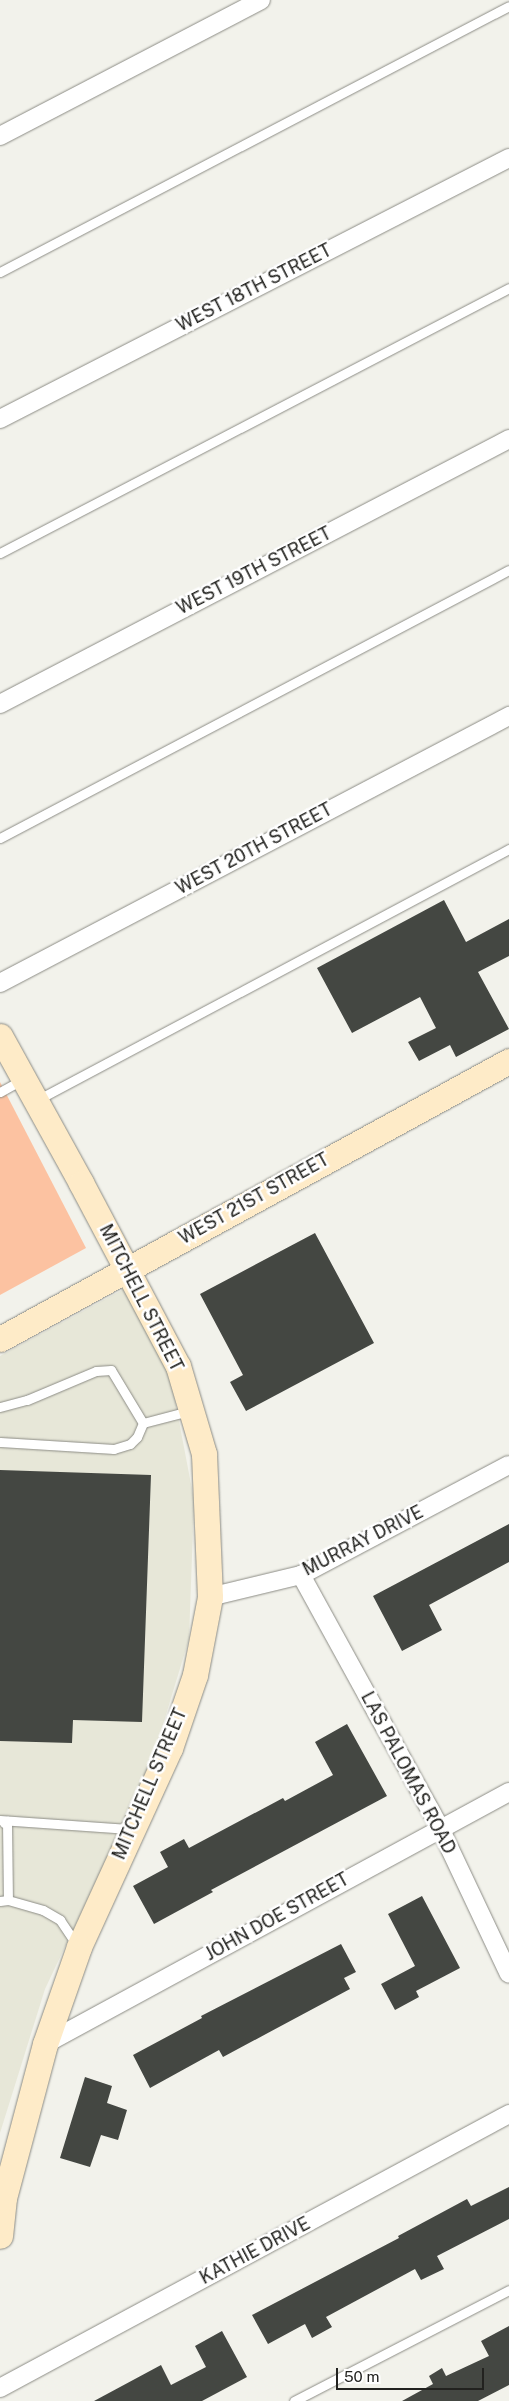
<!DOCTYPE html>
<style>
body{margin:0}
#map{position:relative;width:509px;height:2401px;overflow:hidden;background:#f2f2eb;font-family:"Public Sans",sans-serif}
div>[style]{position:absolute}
.built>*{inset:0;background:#e7e7d8}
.green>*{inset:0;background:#fcc2a1}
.building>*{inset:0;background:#444742}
.roads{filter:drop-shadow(0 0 1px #8c8c85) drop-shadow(0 0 1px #8c8c85)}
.lane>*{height:9px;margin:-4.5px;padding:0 4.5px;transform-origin:4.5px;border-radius:4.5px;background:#fff}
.street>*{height:18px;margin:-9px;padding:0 9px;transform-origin:9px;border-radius:9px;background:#fff}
.secondary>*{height:25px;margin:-12.5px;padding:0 12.5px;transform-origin:12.5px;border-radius:12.5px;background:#feebc8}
span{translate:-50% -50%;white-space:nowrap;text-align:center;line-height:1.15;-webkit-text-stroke:5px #fff;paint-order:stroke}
.street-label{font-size:18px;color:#22221f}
.scale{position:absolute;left:336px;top:2368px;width:148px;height:22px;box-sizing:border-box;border:2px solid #22221f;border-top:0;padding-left:6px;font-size:15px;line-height:18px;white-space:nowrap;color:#22221f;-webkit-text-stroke:4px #fff;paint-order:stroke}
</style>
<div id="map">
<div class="built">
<div style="clip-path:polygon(126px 1288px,170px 1374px,194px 1500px,189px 1639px,150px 1767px,45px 1989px,0 2133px,0 1356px)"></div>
</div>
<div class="green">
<div style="clip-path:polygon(0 1082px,86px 1248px,0 1295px)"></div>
</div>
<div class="building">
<div style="clip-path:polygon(444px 900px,466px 942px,509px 919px,509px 956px,478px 972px,509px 1029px,456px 1057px,450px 1045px,419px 1061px,408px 1042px,436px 1028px,420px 997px,352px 1033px,317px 968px)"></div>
<div style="clip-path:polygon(315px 1233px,374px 1343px,246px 1411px,230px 1382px,243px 1375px,200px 1294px)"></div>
<div style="clip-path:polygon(0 1470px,151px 1475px,142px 1722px,73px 1720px,72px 1743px,0 1741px)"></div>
<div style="clip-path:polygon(509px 1524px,509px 1562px,429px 1605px,442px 1630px,402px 1651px,373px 1596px)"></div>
<div style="clip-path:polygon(347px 1724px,387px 1796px,211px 1890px,213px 1892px,154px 1924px,133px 1886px,168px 1867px,160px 1852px,184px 1839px,189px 1848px,283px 1798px,285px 1801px,333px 1775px,315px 1742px)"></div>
<div style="clip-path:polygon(422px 1896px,460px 1968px,416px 1991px,419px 1997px,395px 2010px,381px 1984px,415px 1966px,388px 1914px)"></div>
<div style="clip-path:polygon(341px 1944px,356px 1972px,344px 1978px,350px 1989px,223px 2057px,219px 2050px,150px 2088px,133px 2055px,202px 2018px,201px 2016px)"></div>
<div style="clip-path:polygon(85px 2077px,112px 2086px,107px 2103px,127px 2110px,118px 2140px,101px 2135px,90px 2167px,60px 2158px)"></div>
<div style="clip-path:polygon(509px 2187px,509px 2219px,437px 2256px,444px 2269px,421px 2280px,415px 2269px,326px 2317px,332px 2327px,312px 2338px,305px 2324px,268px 2344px,252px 2315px,399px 2238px,398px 2236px,467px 2199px,471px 2206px)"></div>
<div style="clip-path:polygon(509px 2326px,509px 2385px,478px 2401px,402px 2401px,433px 2384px,429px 2376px,442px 2368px,446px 2376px,489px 2356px,481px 2341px)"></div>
<div style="clip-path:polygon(222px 2331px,247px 2377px,202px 2401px,94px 2401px,161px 2365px,171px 2385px,206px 2367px,195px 2346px)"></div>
</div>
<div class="roads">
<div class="lane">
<div style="left:0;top:272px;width:574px;rotate:-27.59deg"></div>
<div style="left:0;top:553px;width:574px;rotate:-27.5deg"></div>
<div style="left:0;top:838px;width:575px;rotate:-27.77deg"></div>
<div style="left:0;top:1092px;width:25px;rotate:-29deg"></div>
<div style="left:37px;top:1100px;width:535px;rotate:-28deg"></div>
<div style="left:0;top:1407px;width:28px;rotate:-15deg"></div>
<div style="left:27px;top:1400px;width:75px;rotate:-22.8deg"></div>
<div style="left:96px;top:1371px;width:15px;rotate:-4deg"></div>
<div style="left:111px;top:1370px;width:62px;rotate:58.9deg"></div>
<div style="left:143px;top:1423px;width:15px;rotate:113deg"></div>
<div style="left:137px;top:1437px;width:10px;rotate:135deg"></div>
<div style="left:130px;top:1444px;width:17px;rotate:163deg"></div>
<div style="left:114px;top:1449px;width:114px;rotate:-176.5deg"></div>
<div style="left:143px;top:1423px;width:48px;rotate:-14.6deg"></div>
<div style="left:0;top:1820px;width:129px;rotate:4deg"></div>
<div style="left:4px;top:1823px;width:4px;rotate:-34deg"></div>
<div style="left:7px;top:1821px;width:79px;rotate:89.3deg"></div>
<div style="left:0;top:1901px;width:8px;rotate:-7deg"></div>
<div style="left:8px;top:1900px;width:36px;rotate:16deg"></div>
<div style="left:43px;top:1910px;width:20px;rotate:30deg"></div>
<div style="left:60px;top:1920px;width:30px;rotate:56deg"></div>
<div style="left:294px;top:2401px;width:242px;rotate:-27.3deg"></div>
</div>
<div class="street">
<div style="left:0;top:136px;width:294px;rotate:-27.5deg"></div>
<div style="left:0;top:419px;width:572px;rotate:-27.15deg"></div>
<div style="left:0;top:704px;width:574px;rotate:-27.5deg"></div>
<div style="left:0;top:983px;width:575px;rotate:-27.68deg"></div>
<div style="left:301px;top:1575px;width:289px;rotate:61.2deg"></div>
<div style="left:440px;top:1828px;width:161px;rotate:64.7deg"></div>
<div style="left:210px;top:1597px;width:94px;rotate:-13.6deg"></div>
<div style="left:301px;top:1575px;width:235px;rotate:-27.9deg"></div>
<div style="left:45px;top:2044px;width:528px;rotate:-28.51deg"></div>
<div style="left:0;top:2388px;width:578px;rotate:-28.29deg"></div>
</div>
<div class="secondary">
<div style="left:0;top:1036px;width:168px;rotate:61.1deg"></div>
<div style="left:81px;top:1183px;width:207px;rotate:62.1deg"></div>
<div style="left:178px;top:1366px;width:92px;rotate:73.5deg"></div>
<div style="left:204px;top:1454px;width:143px;rotate:87.6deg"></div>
<div style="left:210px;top:1597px;width:79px;rotate:100.9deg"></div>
<div style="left:195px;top:1675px;width:77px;rotate:108.9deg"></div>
<div style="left:170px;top:1748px;width:219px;rotate:114.6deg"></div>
<div style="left:79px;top:1947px;width:103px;rotate:109.3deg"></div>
<div style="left:45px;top:2044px;width:159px;rotate:104.9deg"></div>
<div style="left:4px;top:2198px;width:38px;rotate:96deg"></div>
<div style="left:0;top:1339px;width:580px;rotate:-28.64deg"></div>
</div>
</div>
<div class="street-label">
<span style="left:254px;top:288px;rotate:-27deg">WEST 18TH STREET</span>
<span style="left:254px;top:571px;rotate:-27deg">WEST 19TH STREET</span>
<span style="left:254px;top:849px;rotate:-28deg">WEST 20TH STREET</span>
<span style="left:254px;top:1199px;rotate:-29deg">WEST 21ST STREET</span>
<span style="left:141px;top:1298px;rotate:63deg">MITCHELL STREET</span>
<span style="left:363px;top:1541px;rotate:-27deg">MURRAY DRIVE</span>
<span style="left:408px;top:1773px;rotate:62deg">LAS PALOMAS ROAD</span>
<span style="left:150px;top:1784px;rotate:-67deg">MITCHELL STREET</span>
<span style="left:277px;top:1917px;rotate:-29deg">JOHN DOE STREET</span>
<span style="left:255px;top:2251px;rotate:-28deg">KATHIE DRIVE</span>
</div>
<div class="scale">50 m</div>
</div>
